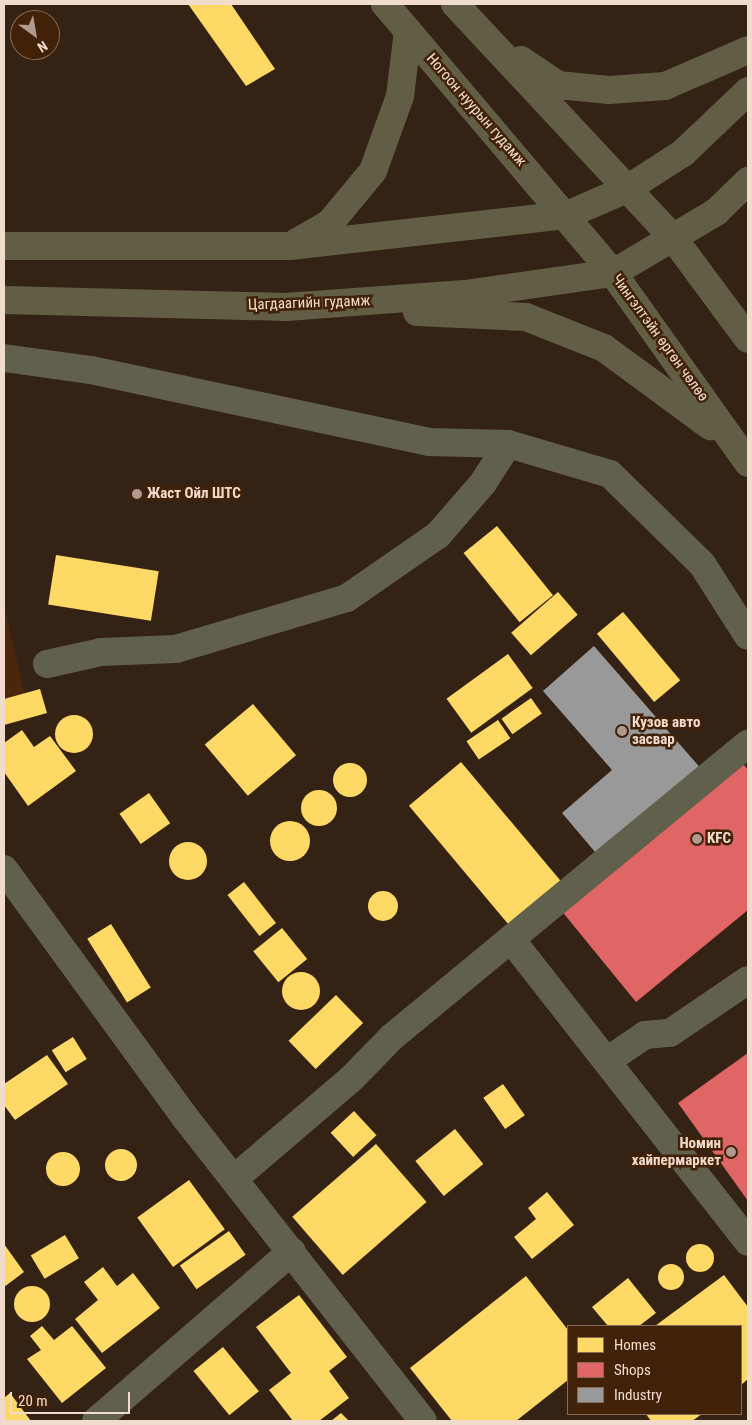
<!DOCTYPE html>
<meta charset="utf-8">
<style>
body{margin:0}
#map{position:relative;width:752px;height:1425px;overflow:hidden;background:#342215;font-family:"Roboto Condensed",sans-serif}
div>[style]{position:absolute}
.built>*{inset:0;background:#4a270a}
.homes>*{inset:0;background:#ffd966;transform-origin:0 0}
.round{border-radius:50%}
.shops>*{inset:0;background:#e06666}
.industry>*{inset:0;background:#999}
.minor>*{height:28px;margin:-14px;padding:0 14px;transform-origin:14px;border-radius:14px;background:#60604c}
.major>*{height:28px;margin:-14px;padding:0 14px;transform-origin:14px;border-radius:14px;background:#625e45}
.dots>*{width:14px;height:14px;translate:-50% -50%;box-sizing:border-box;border:2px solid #412108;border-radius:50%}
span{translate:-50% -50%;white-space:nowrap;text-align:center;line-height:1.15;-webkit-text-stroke:5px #412108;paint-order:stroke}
.street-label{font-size:15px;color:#f1dbcd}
.poi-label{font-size:15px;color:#f1dbcd;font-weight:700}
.left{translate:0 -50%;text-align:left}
.right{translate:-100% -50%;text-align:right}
.frame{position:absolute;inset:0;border:5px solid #f1dbcd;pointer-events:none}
.legend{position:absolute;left:567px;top:1325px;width:175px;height:90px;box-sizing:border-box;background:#412108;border:1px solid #876b57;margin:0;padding:6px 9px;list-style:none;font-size:15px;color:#f1dbcd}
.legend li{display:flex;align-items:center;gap:10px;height:25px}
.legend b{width:25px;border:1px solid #876b57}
.north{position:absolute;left:10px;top:10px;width:50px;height:50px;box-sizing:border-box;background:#412108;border:1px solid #876b57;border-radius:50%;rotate:148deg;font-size:14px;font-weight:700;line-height:20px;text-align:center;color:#f1dbcd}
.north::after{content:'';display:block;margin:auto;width:18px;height:22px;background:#af9a8d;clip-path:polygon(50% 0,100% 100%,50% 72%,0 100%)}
.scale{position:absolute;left:10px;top:1392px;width:120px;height:22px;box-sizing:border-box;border:2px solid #f1dbcd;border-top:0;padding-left:6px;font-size:15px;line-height:18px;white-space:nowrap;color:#f1dbcd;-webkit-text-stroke:4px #412108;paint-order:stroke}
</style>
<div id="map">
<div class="built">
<div style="clip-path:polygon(4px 604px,28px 710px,4px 717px)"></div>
</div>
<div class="homes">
<div style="clip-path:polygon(188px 4px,231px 4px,275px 69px,246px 86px)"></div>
<div style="left:497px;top:526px;width:89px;height:43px;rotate:51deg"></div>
<div style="left:56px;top:555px;width:104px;height:50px;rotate:9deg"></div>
<div style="left:558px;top:592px;width:30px;height:62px;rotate:49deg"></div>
<div style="left:623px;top:612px;width:89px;height:34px;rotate:50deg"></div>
<div style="left:508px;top:654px;width:42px;height:76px;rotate:54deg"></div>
<div style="clip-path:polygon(40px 689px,47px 713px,4px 725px,4px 699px)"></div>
<div style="left:531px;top:698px;width:19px;height:36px;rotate:55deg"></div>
<div style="left:253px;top:704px;width:67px;height:63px;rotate:50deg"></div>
<div class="round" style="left:55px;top:715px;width:38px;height:38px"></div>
<div style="left:498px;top:720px;width:22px;height:38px;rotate:56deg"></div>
<div style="clip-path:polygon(22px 730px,34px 747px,50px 736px,76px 771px,28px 806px,4px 772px,4px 743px)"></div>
<div style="left:461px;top:762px;width:165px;height:68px;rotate:50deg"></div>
<div class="round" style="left:333px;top:763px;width:34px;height:34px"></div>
<div class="round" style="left:301px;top:790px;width:36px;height:36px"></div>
<div style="left:149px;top:793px;width:37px;height:36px;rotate:55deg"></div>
<div class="round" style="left:270px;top:821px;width:40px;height:40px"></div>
<div class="round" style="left:169px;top:842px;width:38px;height:38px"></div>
<div style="left:244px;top:882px;width:52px;height:21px;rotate:52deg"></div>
<div class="round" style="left:368px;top:891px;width:30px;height:30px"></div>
<div style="left:111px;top:924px;width:75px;height:28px;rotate:58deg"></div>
<div style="left:282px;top:928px;width:40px;height:37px;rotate:51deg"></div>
<div class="round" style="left:282px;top:972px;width:38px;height:38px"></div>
<div style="left:336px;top:995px;width:39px;height:66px;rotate:46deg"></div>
<div style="left:73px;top:1037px;width:26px;height:25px;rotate:58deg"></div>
<div style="clip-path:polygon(47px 1055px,68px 1084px,15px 1120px,4px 1105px,4px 1084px)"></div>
<div style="left:503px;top:1084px;width:38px;height:24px;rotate:55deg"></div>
<div style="left:354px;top:1111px;width:33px;height:32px;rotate:47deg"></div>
<div style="left:455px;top:1129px;width:45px;height:51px;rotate:51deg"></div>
<div style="left:376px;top:1144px;width:77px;height:111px;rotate:49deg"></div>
<div class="round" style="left:105px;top:1149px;width:32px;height:32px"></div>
<div class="round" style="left:46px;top:1152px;width:34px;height:34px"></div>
<div style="left:189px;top:1180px;width:61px;height:64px;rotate:54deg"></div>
<div style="clip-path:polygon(547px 1192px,574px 1225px,532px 1259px,514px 1237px,536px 1219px,528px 1208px)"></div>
<div style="left:229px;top:1231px;width:29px;height:60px;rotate:55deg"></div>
<div style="left:65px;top:1235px;width:27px;height:40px;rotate:59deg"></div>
<div class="round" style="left:686px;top:1244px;width:28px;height:28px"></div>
<div style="clip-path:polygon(4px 1244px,24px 1272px,4px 1287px)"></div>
<div class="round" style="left:658px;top:1264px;width:26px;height:26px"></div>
<div style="clip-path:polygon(103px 1267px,117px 1286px,133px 1273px,160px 1308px,102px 1353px,75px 1319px,98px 1300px,84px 1282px)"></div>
<div style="clip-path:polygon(724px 1275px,748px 1307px,748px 1379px,741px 1385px,741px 1326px,655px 1326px)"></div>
<div style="clip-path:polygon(526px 1276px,568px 1330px,568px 1380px,516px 1421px,452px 1421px,410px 1368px)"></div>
<div style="clip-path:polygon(628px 1278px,656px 1313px,639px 1326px,608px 1326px,592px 1307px)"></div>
<div class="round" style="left:14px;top:1286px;width:36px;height:36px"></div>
<div style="clip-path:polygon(299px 1295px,347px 1357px,329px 1371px,349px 1398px,319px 1421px,293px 1421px,269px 1390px,291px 1373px,256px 1327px)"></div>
<div style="clip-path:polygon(42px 1326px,54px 1340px,72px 1326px,106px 1368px,62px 1403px,27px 1359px,41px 1350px,30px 1336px)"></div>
<div style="left:223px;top:1347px;width:57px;height:38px;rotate:51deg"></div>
<div style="clip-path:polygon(10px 1393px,31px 1421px,4px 1421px,4px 1398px)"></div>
<div style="clip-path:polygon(341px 1413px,349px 1421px,331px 1421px)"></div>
<div style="clip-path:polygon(646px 1414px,702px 1414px,692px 1421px,651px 1421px)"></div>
</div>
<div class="shops">
<div style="clip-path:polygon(741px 761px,748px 770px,748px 910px,636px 1002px,560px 909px)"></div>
<div style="clip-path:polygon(748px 1053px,748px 1201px,678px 1103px)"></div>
</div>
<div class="industry">
<div style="clip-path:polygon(594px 646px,703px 771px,601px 859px,562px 813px,612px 770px,543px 691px)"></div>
</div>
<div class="minor">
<div style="left:4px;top:358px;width:88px;rotate:7.9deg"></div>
<div style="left:91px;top:370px;width:346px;rotate:12deg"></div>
<div style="left:429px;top:442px;width:79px;rotate:1.5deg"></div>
<div style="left:508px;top:444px;width:106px;rotate:16.4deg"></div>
<div style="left:610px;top:474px;width:129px;rotate:44.4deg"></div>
<div style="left:702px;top:564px;width:85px;rotate:57.4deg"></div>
<div style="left:47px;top:664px;width:55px;rotate:-12.5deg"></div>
<div style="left:101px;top:652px;width:75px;rotate:-2.3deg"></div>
<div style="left:176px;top:649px;width:178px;rotate:-16.6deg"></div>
<div style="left:347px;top:598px;width:111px;rotate:-34.7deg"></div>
<div style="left:438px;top:535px;width:69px;rotate:-49.1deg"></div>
<div style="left:483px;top:483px;width:46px;rotate:-57.3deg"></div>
<div style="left:4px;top:869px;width:306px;rotate:53.9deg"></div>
<div style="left:184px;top:1116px;width:387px;rotate:51.9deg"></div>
<div style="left:513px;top:942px;width:381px;rotate:51.9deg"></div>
<div style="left:607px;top:1061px;width:46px;rotate:-34.4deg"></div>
<div style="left:645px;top:1035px;width:25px;rotate:-5deg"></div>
<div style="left:670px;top:1033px;width:94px;rotate:-34.2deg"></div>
<div style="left:235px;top:1178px;width:153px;rotate:-40.5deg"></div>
<div style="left:351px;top:1079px;width:59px;rotate:-45.7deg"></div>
<div style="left:392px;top:1037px;width:461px;rotate:-39.5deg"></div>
<div style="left:96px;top:1421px;width:259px;rotate:-40.9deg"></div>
</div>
<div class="major">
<div style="left:385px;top:4px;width:353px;rotate:49.7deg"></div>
<div style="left:613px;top:273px;width:233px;rotate:54.6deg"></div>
<div style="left:455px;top:4px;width:321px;rotate:47deg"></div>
<div style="left:674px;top:239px;width:124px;rotate:53.5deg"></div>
<div style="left:521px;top:60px;width:45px;rotate:34deg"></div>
<div style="left:558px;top:85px;width:51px;rotate:5.6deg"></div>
<div style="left:609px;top:90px;width:56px;rotate:-4.1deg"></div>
<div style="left:665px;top:86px;width:90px;rotate:-23.4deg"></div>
<div style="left:297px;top:242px;width:38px;rotate:-30deg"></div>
<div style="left:330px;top:223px;width:67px;rotate:-50.4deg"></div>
<div style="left:373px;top:171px;width:80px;rotate:-70.2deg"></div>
<div style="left:400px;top:96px;width:65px;rotate:-83deg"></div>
<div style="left:4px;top:246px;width:286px"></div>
<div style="left:290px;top:246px;width:279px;rotate:-6.4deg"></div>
<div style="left:567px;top:215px;width:65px;rotate:-23.4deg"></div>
<div style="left:627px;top:189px;width:67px;rotate:-32.7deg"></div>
<div style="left:683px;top:153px;width:90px;rotate:-43.6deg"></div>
<div style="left:4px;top:300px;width:282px;rotate:1.4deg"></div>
<div style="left:286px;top:307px;width:179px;rotate:-4.2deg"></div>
<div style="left:465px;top:294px;width:149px;rotate:-8.1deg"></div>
<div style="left:613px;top:273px;width:120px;rotate:-30.6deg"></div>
<div style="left:716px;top:212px;width:45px;rotate:-44.1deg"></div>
<div style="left:417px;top:312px;width:109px;rotate:2.6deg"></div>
<div style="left:526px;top:317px;width:84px;rotate:21.7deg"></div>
<div style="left:604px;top:348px;width:132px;rotate:36.3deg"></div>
</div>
<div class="dots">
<div style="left:137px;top:494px;background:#af9a8d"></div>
<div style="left:622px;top:731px;background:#af9a8d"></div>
<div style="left:697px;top:839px;background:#af9a8d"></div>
<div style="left:731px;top:1152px;background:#af9a8d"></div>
</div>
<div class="street-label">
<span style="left:476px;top:110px;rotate:49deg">Ногоон нуурын гудамж</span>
<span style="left:309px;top:303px;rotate:-2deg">Цагдаагийн гудамж</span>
<span style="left:660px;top:338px;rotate:54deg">Чингэлтэйн өргөн чөлөө</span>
</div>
<div class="poi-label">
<span class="left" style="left:147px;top:494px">Жаст Ойл ШТС</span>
<span class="left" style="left:632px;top:731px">Кузов авто<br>засвар</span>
<span class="left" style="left:707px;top:839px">KFC</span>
<span class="right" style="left:721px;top:1152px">Номин<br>хайпермаркет</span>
</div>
<div class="frame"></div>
<ul class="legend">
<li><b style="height:14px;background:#ffd966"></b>Homes</li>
<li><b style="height:14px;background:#e06666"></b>Shops</li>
<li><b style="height:14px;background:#999"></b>Industry</li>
</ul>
<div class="north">N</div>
<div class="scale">20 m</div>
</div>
